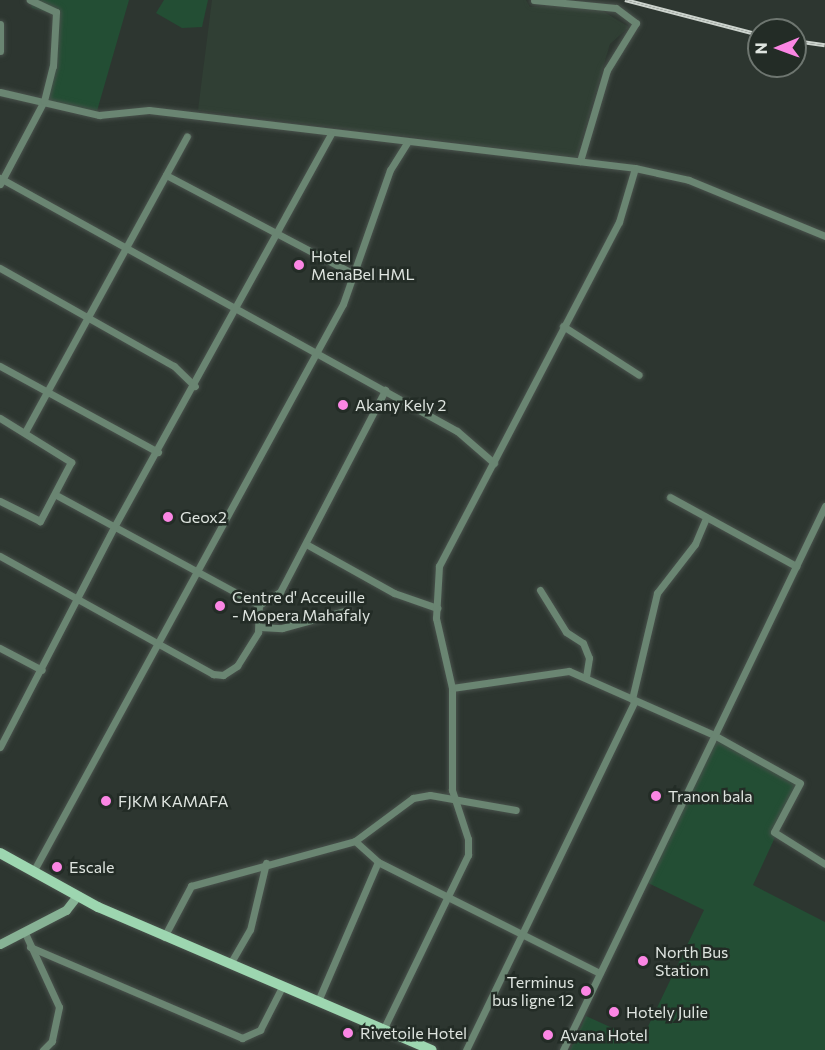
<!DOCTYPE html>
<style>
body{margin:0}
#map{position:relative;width:825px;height:1050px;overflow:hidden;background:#2d3630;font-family:Commissioner,sans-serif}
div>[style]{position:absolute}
.built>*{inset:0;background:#303f34}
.green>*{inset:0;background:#234e34}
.roads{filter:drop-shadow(0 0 2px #49524c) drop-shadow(0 0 2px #49524c)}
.street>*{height:7px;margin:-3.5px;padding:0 3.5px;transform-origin:3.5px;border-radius:3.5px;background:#6a8572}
.secondary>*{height:9px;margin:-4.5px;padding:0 4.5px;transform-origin:4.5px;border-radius:4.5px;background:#87b295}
.primary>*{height:10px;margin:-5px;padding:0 5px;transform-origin:5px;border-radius:5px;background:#9dd6b0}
.rail>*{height:4px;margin-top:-2px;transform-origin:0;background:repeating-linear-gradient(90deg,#232c26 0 4.5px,#ccd3cd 0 9px);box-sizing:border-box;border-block:2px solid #ccd3cd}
.dots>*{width:16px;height:16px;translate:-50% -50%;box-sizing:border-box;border:3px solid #232c26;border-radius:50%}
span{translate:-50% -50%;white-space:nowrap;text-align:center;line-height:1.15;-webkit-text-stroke:5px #232c26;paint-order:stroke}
.poi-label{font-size:16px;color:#dee4df}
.left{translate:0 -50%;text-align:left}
.right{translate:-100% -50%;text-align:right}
.north{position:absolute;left:747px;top:18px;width:60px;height:60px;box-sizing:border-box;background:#232c26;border:2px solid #6e7670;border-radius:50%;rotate:269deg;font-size:16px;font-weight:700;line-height:24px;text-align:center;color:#dee4df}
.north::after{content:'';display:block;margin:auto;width:21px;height:27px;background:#fb86e4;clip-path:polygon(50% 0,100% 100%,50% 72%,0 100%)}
</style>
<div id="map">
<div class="built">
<div style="clip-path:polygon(212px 0,526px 0,530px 7px,571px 5px,601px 10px,629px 27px,610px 44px,576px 158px,198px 110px)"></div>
</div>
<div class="green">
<div style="clip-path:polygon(29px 0,129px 0,97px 111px,44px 100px,57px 15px,32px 8px)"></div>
<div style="clip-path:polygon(164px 0,208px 0,202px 27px,182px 28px,156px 13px)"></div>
<div style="clip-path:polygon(714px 735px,800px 783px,753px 885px,825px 922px,825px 1050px,570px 1050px,586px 1016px,641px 1041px,704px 910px,644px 881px)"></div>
</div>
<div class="roads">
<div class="street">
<div style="left:534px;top:0;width:82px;rotate:5.6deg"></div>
<div style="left:616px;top:8px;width:25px;rotate:37deg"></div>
<div style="left:636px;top:23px;width:55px;rotate:121.7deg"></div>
<div style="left:607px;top:70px;width:95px;rotate:106.5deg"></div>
<div style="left:0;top:24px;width:27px;rotate:90deg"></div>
<div style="left:0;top:92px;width:102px;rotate:13.1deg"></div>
<div style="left:99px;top:115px;width:50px;rotate:-5.7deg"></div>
<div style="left:149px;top:110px;width:489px;rotate:6.8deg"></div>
<div style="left:635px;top:168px;width:55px;rotate:12.5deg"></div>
<div style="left:689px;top:180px;width:147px;rotate:22.4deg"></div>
<div style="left:166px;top:175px;width:210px;rotate:27.8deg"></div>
<div style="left:0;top:178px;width:522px;rotate:28.97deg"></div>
<div style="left:457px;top:431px;width:49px;rotate:40.9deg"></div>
<div style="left:0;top:184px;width:94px;rotate:-62.1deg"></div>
<div style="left:44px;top:101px;width:36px;rotate:-76deg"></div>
<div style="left:53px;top:66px;width:54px;rotate:-86.8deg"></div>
<div style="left:56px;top:12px;width:29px;rotate:-155deg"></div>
<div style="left:0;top:268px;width:200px;rotate:29.4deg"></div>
<div style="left:174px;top:366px;width:29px;rotate:44deg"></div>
<div style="left:563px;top:326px;width:90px;rotate:32.8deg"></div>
<div style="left:0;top:366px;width:180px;rotate:28.6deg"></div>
<div style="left:0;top:418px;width:84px;rotate:31.8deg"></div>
<div style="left:71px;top:462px;width:67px;rotate:117.7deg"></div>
<div style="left:40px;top:521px;width:45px;rotate:-153.4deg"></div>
<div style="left:25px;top:432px;width:337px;rotate:-61.3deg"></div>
<div style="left:58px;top:496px;width:229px;rotate:28.5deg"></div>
<div style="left:259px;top:605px;width:25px;rotate:-32deg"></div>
<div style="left:280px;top:592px;width:228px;rotate:-62.5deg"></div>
<div style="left:670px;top:497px;width:144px;rotate:28.7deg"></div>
<div style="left:306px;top:544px;width:101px;rotate:29.1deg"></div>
<div style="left:394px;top:593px;width:46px;rotate:19.2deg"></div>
<div style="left:0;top:556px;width:244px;rotate:29deg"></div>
<div style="left:213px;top:674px;width:10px;rotate:6deg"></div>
<div style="left:223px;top:675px;width:17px;rotate:-33deg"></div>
<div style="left:237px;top:666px;width:40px;rotate:-58deg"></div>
<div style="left:258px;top:632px;width:27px;rotate:-88deg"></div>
<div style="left:540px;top:590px;width:49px;rotate:58.2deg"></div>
<div style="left:566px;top:632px;width:20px;rotate:33deg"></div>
<div style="left:583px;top:643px;width:16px;rotate:68deg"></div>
<div style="left:589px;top:658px;width:19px;rotate:99deg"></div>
<div style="left:260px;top:627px;width:22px;rotate:3deg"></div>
<div style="left:282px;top:628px;width:68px;rotate:-15.3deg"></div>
<div style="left:0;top:648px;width:47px;rotate:27.6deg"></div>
<div style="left:452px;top:688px;width:118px;rotate:-8.3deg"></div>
<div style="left:569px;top:671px;width:158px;rotate:23.8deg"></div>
<div style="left:714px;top:735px;width:98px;rotate:29.2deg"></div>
<div style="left:800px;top:783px;width:55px;rotate:118deg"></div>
<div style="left:774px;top:832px;width:60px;rotate:32.1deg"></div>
<div style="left:632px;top:699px;width:109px;rotate:-76.7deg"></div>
<div style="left:657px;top:593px;width:62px;rotate:-52.2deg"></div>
<div style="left:695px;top:544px;width:28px;rotate:-67deg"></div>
<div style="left:0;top:747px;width:248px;rotate:-62.6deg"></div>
<div style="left:114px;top:527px;width:449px;rotate:-61.1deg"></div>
<div style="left:355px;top:841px;width:31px;rotate:42deg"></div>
<div style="left:378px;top:862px;width:248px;rotate:26.6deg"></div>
<div style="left:33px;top:872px;width:647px;rotate:-61.38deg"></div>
<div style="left:343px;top:304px;width:142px;rotate:-70.7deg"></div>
<div style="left:390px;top:170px;width:32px;rotate:-58deg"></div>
<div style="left:25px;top:933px;width:81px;rotate:65.3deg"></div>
<div style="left:59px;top:1007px;width:35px;rotate:102deg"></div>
<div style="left:52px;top:1041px;width:13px;rotate:135deg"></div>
<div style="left:164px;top:937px;width:58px;rotate:-62.1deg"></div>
<div style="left:191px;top:886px;width:170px;rotate:-15.3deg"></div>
<div style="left:355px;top:841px;width:72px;rotate:-36.6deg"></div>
<div style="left:413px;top:798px;width:17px;rotate:-10deg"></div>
<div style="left:430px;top:795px;width:87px;rotate:9.9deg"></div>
<div style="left:30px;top:947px;width:231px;rotate:23.2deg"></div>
<div style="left:242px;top:1038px;width:20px;rotate:-24deg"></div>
<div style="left:260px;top:1030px;width:48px;rotate:-62.9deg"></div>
<div style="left:230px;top:964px;width:39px;rotate:-60deg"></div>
<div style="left:250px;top:930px;width:69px;rotate:-76.6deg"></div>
<div style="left:318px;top:1001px;width:151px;rotate:-66.7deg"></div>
<div style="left:383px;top:1030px;width:195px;rotate:-64.1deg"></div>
<div style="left:468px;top:855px;width:16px;rotate:-90deg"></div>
<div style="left:468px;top:839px;width:52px;rotate:-108.1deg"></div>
<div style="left:452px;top:790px;width:102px;rotate:-90deg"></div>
<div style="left:452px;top:688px;width:72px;rotate:-102.9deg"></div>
<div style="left:436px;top:618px;width:52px;rotate:-86.7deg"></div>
<div style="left:439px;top:566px;width:388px;rotate:-62.4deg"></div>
<div style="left:619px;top:222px;width:56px;rotate:-73.5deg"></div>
<div style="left:466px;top:1050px;width:388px;rotate:-64.2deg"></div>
<div style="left:563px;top:1050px;width:604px;rotate:-64.28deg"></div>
</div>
<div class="secondary">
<div style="left:0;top:944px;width:74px;rotate:-27.3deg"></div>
<div style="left:66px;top:910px;width:18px;rotate:-52deg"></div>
</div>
<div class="primary">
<div style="left:0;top:853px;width:112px;rotate:28.9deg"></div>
<div style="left:98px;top:907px;width:363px;rotate:23.2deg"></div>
</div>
</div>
<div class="rail">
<div style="left:625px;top:0;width:138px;rotate:14.6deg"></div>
<div style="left:795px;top:41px;width:30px;rotate:8deg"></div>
</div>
<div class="dots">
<div style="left:299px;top:265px;background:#fb86e4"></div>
<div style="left:343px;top:405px;background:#fb86e4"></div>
<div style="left:168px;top:517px;background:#fb86e4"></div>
<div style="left:220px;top:606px;background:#fb86e4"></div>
<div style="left:656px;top:796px;background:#fb86e4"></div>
<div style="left:106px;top:801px;background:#fb86e4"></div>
<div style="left:57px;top:867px;background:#fb86e4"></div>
<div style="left:643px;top:961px;background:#fb86e4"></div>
<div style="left:586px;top:991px;background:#fb86e4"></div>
<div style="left:614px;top:1012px;background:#fb86e4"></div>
<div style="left:348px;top:1033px;background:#fb86e4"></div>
<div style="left:548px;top:1035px;background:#fb86e4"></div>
</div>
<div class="poi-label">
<span class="left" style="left:311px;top:265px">Hotel<br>MenaBel HML</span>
<span class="left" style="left:355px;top:405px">Akany Kely 2</span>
<span class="left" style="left:180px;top:517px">Geox2</span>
<span class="left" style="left:232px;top:606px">Centre d' Acceuille<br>- Mopera Mahafaly</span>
<span class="left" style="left:668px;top:796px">Tranon bala</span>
<span class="left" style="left:118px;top:801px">FJKM KAMAFA</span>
<span class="left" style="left:69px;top:867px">Escale</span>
<span class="left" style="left:655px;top:961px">North Bus<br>Station</span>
<span class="right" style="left:574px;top:991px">Terminus<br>bus ligne 12</span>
<span class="left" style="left:626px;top:1012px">Hotely Julie</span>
<span class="left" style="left:360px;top:1033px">Rivetoile Hotel</span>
<span class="left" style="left:560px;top:1035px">Avana Hotel</span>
</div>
<div class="north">N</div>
</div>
